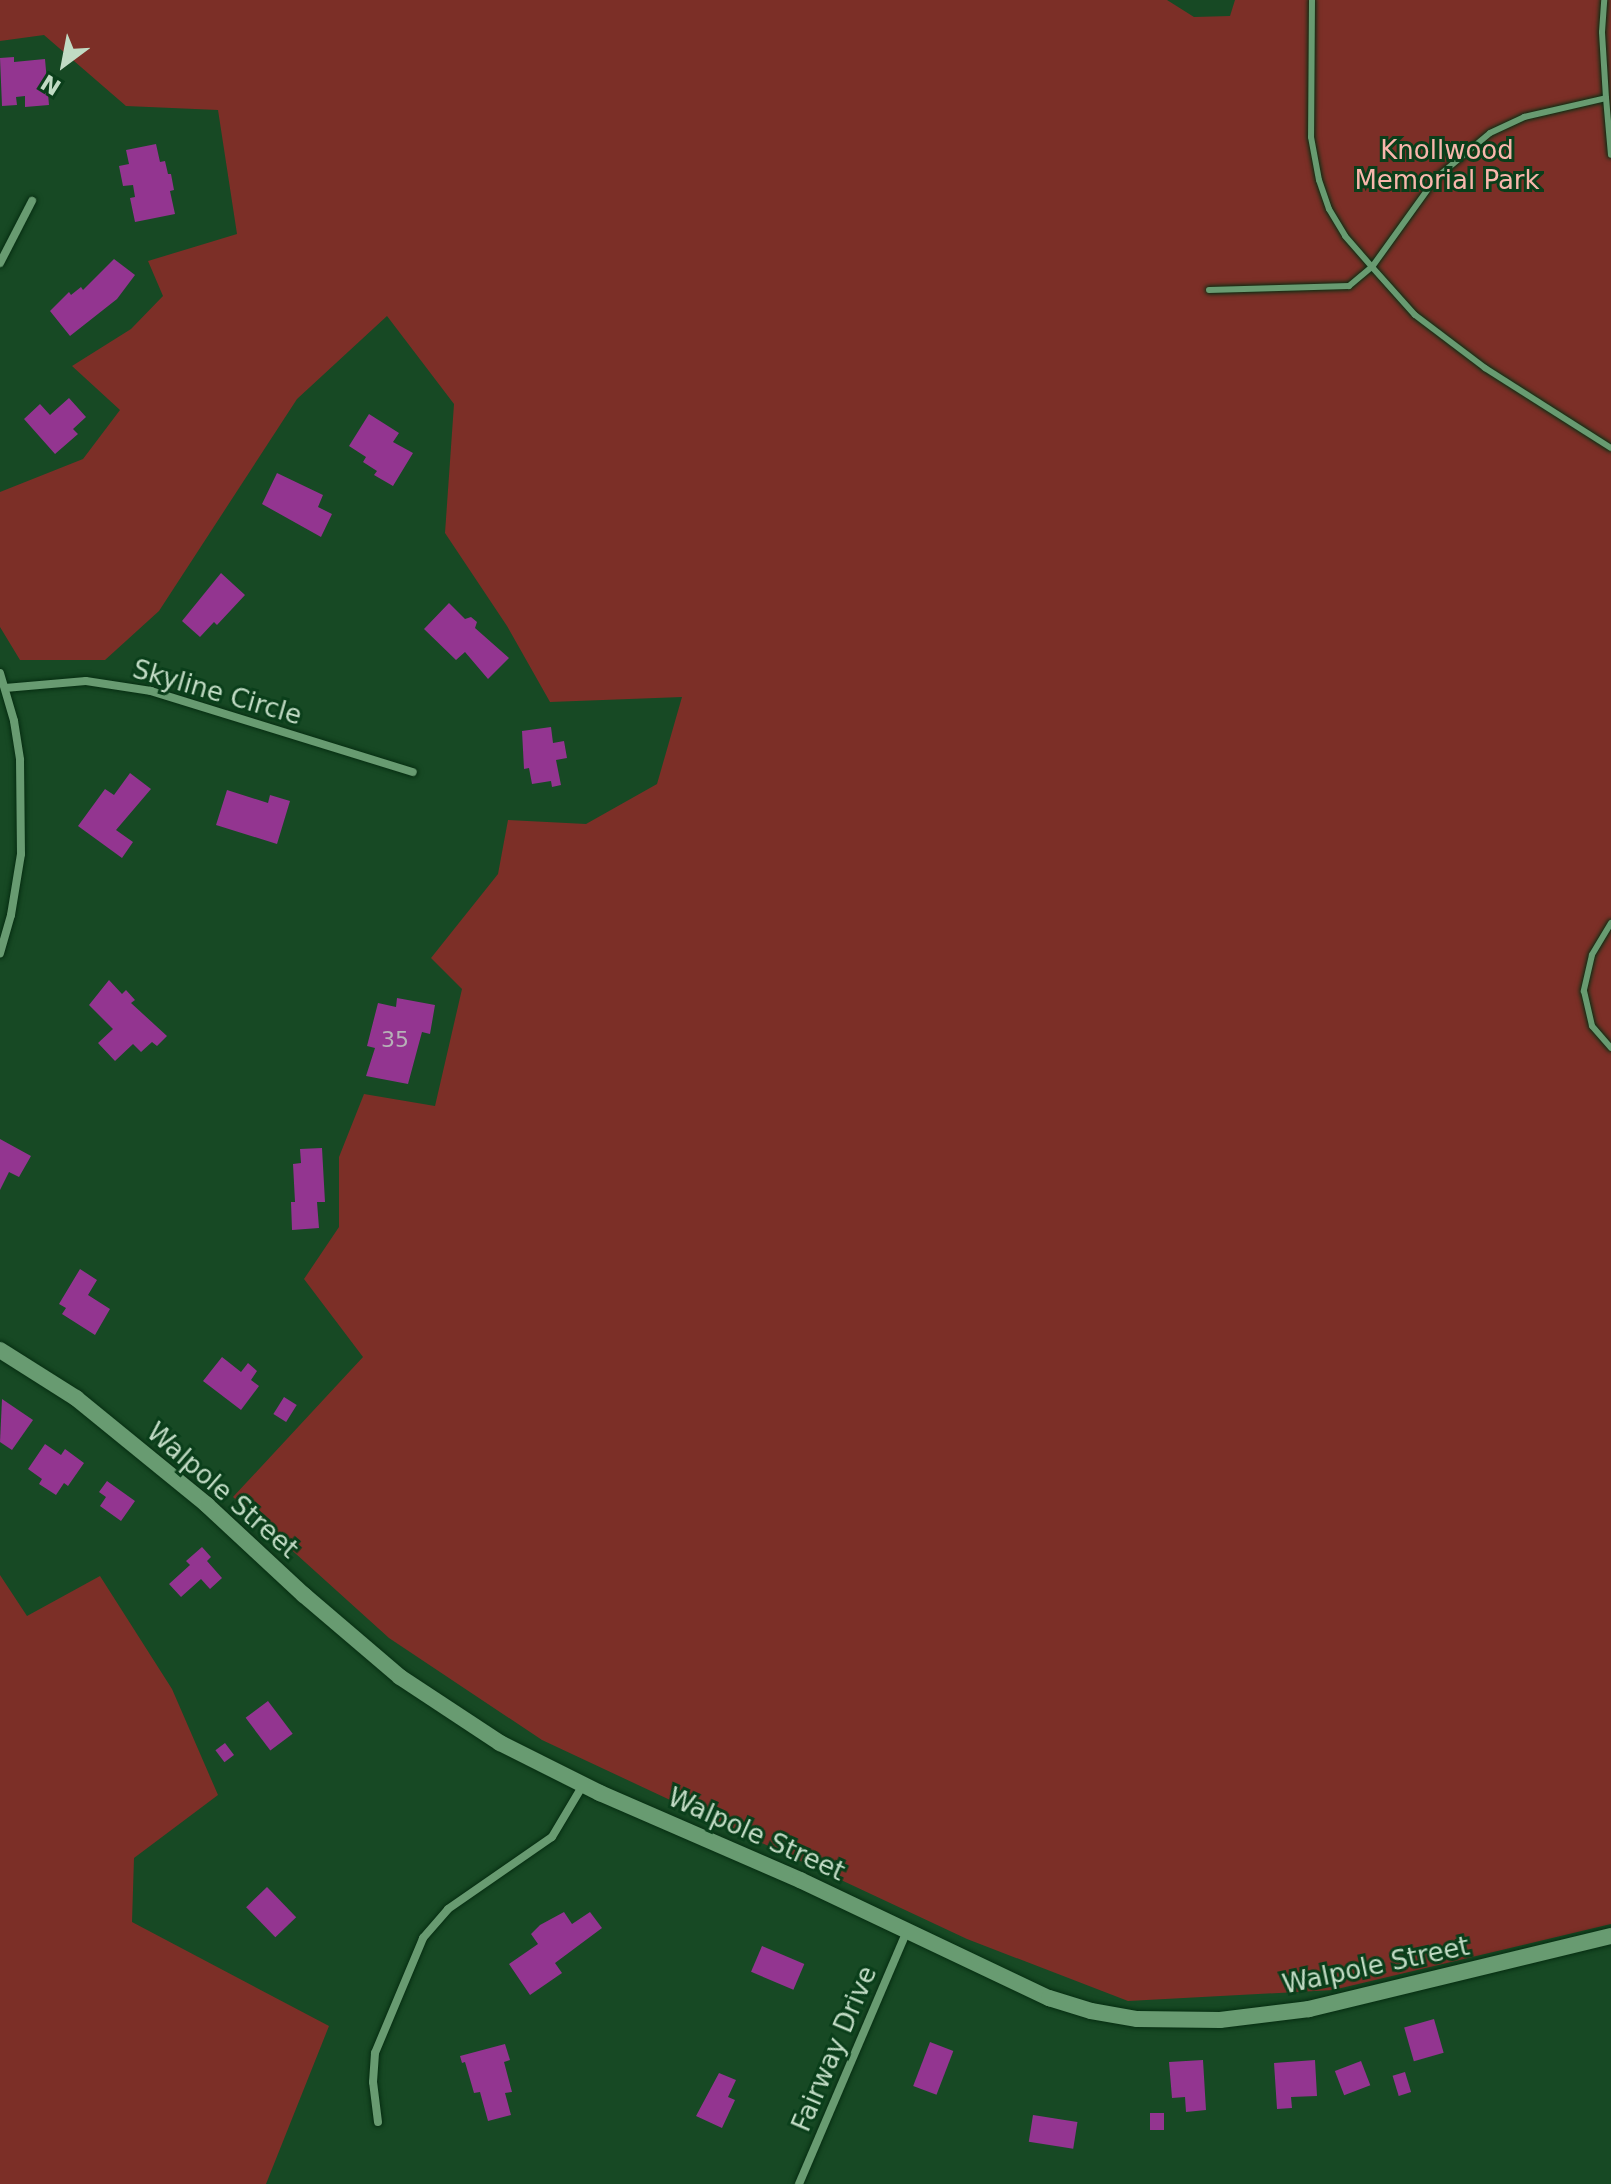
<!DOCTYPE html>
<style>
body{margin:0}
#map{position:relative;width:1611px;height:2184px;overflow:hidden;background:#174924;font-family:"DejaVu Sans",sans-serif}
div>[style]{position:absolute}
.green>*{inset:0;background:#7c2f27}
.building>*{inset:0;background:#933590;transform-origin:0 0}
.roads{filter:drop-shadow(0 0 2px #062d11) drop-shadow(0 0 2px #062d11)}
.service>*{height:6px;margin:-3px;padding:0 3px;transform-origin:3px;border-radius:3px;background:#689b71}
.minor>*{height:8px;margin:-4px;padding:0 4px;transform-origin:4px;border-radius:4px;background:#689b71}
.secondary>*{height:16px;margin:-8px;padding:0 8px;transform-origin:8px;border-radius:8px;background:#689b71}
span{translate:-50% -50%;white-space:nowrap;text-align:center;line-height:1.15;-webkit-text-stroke:6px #0a3e1a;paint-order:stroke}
.number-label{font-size:22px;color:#b6b2b7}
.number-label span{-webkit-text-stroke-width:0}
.park-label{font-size:26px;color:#f8b6ac}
.street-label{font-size:26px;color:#c1dbc4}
.north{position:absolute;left:24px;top:24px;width:80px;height:80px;-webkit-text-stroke:6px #0a3e1a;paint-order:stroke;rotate:212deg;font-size:22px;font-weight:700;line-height:32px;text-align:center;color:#c1dbc4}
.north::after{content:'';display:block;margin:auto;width:28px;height:36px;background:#c1dbc4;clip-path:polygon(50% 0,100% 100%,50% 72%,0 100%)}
</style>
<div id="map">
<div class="green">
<div style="clip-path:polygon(0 0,1167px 0,1194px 17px,1230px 16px,1235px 0,1611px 0,1611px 1924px,1333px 1990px,1128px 2001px,967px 1939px,542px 1740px,389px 1638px,233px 1497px,363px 1357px,304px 1279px,339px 1227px,339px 1157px,364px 1094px,435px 1106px,462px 989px,431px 958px,498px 874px,508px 820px,586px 824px,657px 784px,682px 697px,550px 702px,507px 626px,445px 533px,454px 404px,387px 316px,297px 399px,159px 611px,105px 660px,20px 660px,0 627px,0 492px,83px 459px,120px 410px,72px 366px,131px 329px,163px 296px,148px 261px,237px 234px,218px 110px,126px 106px,44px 35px,0 41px)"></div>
<div style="clip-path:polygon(0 1575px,27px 1616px,100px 1576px,172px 1689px,218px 1795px,134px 1858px,132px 1922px,329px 2026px,266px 2184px,0 2184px)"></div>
</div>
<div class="building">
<div style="clip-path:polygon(14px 57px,14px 62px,45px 59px,49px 105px,25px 107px,25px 96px,16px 97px,17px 105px,2px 106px,0 58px)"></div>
<div style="clip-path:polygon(156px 144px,160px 162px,165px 161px,168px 174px,171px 174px,174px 190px,170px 191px,175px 214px,135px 222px,130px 198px,135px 197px,133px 185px,123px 186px,119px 166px,129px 164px,126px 150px)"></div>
<div style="clip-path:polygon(114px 259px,135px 275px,117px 299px,70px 336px,50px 311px,69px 292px,71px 295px,81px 287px,83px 290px)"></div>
<div style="clip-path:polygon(69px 398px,86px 417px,73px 429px,78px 434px,55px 454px,24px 419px,40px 404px,50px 415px)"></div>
<div style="clip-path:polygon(369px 414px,399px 433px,393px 442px,413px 453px,393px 486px,374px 475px,377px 471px,363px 462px,366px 457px,349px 446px)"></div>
<div style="clip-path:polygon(277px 473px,323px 495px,318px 507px,332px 514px,321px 537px,262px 504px)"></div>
<div style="clip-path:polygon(221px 573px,245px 595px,217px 625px,214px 622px,200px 637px,182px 621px)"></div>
<div style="clip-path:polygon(449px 603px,465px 619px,471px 617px,477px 622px,475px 628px,509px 658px,488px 679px,465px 652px,456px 660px,424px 629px)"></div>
<div style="clip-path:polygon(551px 727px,553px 743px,564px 741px,567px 758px,556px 760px,561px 785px,552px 787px,551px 781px,532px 784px,529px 768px,524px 769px,522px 731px)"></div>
<div style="clip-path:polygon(130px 773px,151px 789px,116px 830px,133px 842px,122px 858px,78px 826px,105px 789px,114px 795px)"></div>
<div style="clip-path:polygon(227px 790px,268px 803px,270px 795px,290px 801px,277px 844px,216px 825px)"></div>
<div style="clip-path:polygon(109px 980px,122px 994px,126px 990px,135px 1000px,131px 1003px,167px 1036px,157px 1046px,152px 1042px,141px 1052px,133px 1044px,115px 1061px,98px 1043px,113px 1029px,89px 1005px)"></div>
<div style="clip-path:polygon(397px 998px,435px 1005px,430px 1034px,422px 1032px,408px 1084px,366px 1076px,375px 1048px,367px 1046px,378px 1003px,396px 1007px)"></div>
<div style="clip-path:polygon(0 1139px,31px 1156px,19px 1177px,9px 1172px,0 1190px)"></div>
<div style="clip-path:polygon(322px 1148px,325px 1202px,317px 1202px,319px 1228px,292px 1230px,291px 1202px,295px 1202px,293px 1164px,301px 1163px,300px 1149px)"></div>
<div style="clip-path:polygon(80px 1269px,97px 1280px,88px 1295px,110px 1309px,95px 1335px,62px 1314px,66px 1308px,59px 1304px)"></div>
<div style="clip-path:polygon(222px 1357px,241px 1372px,248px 1363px,257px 1371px,251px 1380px,259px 1386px,241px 1410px,203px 1381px)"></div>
<div style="left:284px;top:1397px;width:15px;height:20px;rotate:32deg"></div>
<div style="clip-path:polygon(2px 1399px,33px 1420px,12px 1450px,0 1442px)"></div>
<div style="clip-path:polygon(45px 1444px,61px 1455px,65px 1449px,84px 1463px,68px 1486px,64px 1483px,56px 1495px,39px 1484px,42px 1479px,28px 1469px)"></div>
<div style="clip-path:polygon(107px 1481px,135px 1501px,121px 1521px,100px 1506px,106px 1497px,99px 1492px)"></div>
<div style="clip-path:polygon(202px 1547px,211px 1557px,207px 1561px,222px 1578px,210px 1589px,201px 1579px,181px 1597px,169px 1584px,190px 1565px,186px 1561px)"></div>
<div style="left:268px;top:1701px;width:41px;height:28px;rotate:53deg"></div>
<div style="left:225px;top:1743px;width:15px;height:12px;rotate:53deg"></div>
<div style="left:267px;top:1887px;width:42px;height:29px;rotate:46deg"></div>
<div style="clip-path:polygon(564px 1912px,572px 1924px,590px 1912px,602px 1928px,555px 1963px,562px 1973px,530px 1995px,509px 1964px,538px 1944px,531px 1934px,540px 1925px)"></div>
<div style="left:762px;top:1946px;width:46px;height:28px;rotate:23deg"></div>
<div style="left:1434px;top:2019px;width:35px;height:31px;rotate:74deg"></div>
<div style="left:930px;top:2042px;width:25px;height:47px;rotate:21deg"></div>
<div style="clip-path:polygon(505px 2044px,510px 2060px,504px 2062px,512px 2092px,505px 2093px,511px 2115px,488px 2121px,480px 2092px,474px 2093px,465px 2062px,462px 2063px,460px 2056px)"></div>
<div style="clip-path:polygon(1203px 2060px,1206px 2110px,1186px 2112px,1185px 2097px,1172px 2098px,1169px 2062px)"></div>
<div style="clip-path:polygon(1315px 2060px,1317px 2096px,1291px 2097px,1292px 2108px,1277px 2109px,1274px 2063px)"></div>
<div style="left:1361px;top:2061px;width:26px;height:28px;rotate:69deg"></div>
<div style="left:1405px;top:2072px;width:21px;height:13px;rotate:73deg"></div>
<div style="clip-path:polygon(719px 2073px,736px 2080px,728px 2097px,735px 2100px,722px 2128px,696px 2116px)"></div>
<div style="left:1150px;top:2113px;width:14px;height:17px"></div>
<div style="left:1033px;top:2115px;width:45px;height:27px;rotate:9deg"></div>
</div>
<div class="roads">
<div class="service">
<div style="left:1312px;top:0;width:137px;rotate:90.4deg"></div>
<div style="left:1311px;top:137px;width:44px;rotate:79.5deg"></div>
<div style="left:1319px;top:180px;width:31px;rotate:71deg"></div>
<div style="left:1329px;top:209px;width:31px;rotate:59deg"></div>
<div style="left:1345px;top:236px;width:41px;rotate:48.9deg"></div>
<div style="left:1372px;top:267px;width:110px;rotate:-54.3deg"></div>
<div style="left:1436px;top:178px;width:70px;rotate:-39.8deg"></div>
<div style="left:1490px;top:133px;width:38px;rotate:-25deg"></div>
<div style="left:1524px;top:117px;width:84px;rotate:-13deg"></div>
<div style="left:1606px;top:98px;width:66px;rotate:-93.5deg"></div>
<div style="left:1602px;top:32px;width:32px;rotate:-86deg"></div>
<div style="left:1606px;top:98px;width:57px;rotate:85deg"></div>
<div style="left:1209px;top:290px;width:140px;rotate:-1.6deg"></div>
<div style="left:1349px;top:286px;width:30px;rotate:-40deg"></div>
<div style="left:1372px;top:267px;width:64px;rotate:48.1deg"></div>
<div style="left:1415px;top:315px;width:88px;rotate:37.1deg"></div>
<div style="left:1485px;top:368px;width:149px;rotate:32.4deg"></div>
<div style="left:1611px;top:923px;width:37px;rotate:121deg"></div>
<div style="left:1592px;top:955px;width:37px;rotate:103deg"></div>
<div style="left:1584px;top:991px;width:36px;rotate:77deg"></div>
<div style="left:1592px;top:1026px;width:29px;rotate:49deg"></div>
</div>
<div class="minor">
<div style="left:0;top:263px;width:70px;rotate:-62.7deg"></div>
<div style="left:0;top:673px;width:50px;rotate:73.7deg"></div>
<div style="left:14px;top:721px;width:39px;rotate:81deg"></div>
<div style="left:20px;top:760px;width:94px;rotate:89.4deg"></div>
<div style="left:21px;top:854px;width:62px;rotate:99.3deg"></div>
<div style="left:11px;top:915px;width:40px;rotate:106deg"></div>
<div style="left:5px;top:688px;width:81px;rotate:-4.9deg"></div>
<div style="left:86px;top:681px;width:66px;rotate:8.7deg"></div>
<div style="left:151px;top:691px;width:274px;rotate:17.2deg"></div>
<div style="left:378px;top:2122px;width:40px;rotate:-97.1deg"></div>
<div style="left:373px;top:2082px;width:29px;rotate:-86deg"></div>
<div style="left:375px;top:2053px;width:125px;rotate:-67.3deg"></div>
<div style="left:423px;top:1938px;width:38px;rotate:-49deg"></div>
<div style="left:448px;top:1909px;width:126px;rotate:-34.7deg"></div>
<div style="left:552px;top:1837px;width:61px;rotate:-59.2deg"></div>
<div style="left:799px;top:2184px;width:275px;rotate:-66.9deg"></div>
</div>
<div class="secondary">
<div style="left:0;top:1350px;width:90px;rotate:32.3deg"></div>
<div style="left:76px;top:1398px;width:169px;rotate:39.2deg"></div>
<div style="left:207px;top:1505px;width:132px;rotate:42.9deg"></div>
<div style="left:304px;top:1595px;width:126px;rotate:40.5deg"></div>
<div style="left:400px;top:1677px;width:120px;rotate:33.4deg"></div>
<div style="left:500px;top:1743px;width:112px;rotate:26.6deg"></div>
<div style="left:600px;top:1793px;width:218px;rotate:23.5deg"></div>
<div style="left:800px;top:1880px;width:276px;rotate:25.4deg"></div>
<div style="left:1049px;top:1998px;width:44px;rotate:17.2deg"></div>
<div style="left:1091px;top:2011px;width:47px;rotate:9.9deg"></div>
<div style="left:1137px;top:2019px;width:83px;rotate:0.7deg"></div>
<div style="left:1220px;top:2020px;width:90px;rotate:-7deg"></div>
<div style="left:1309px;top:2009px;width:311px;rotate:-13.6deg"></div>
</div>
</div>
<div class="number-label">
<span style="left:395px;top:1040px">35</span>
</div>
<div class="park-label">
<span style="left:1447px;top:166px">Knollwood<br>Memorial Park</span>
</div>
<div class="street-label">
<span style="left:217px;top:693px;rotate:16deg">Skyline Circle</span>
<span style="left:222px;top:1491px;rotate:41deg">Walpole Street</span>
<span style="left:756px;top:1835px;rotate:24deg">Walpole Street</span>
<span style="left:1376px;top:1966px;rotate:-12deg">Walpole Street</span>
<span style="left:835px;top:2049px;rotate:-67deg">Fairway Drive</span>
</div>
<div class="north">N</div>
</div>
